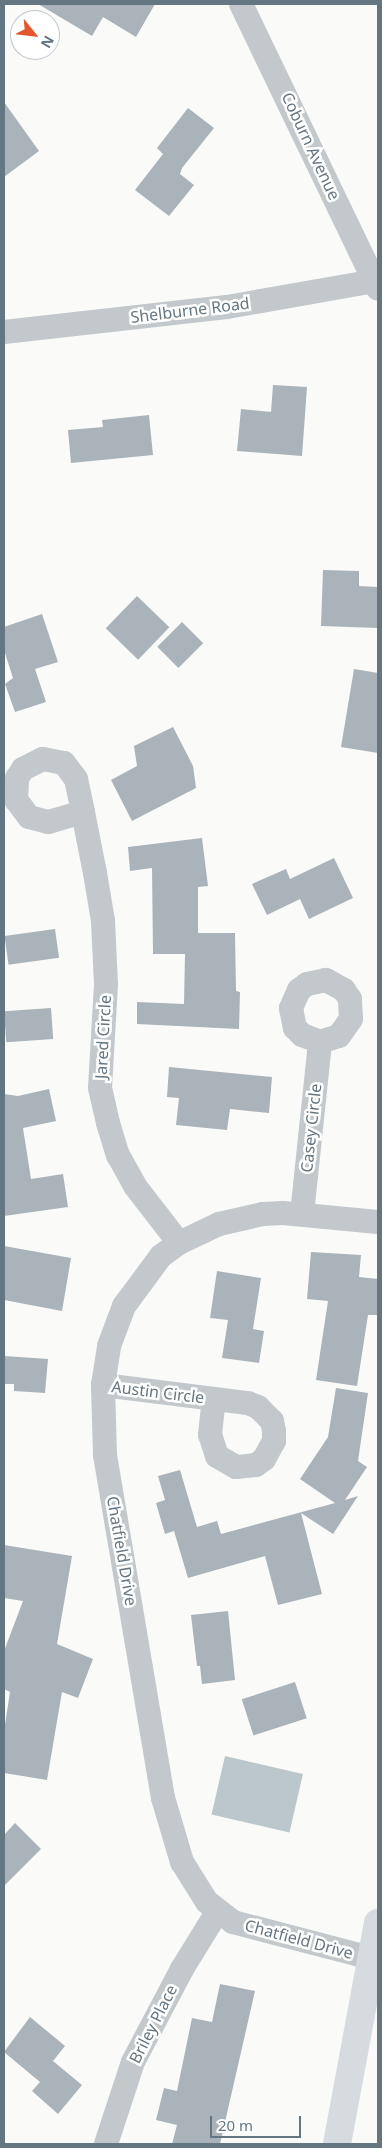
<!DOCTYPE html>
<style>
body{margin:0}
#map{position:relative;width:382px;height:2148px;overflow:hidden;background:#fafaf8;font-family:"Noto Sans",sans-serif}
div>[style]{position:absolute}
.water>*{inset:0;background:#bbc7cb;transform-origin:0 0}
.building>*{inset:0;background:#aab3b9;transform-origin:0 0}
.street>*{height:24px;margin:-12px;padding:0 12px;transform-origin:12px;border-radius:12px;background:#c3c8cc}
.secondary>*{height:28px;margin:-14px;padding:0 14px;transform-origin:14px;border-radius:14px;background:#d6dbdf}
span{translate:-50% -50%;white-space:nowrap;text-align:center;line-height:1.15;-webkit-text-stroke:5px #fff;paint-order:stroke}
.street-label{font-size:16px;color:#657683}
.frame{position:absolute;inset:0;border:5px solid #657683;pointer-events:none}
.north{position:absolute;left:10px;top:10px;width:50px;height:50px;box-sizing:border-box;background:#fff;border:1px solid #c1c8cd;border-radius:50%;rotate:119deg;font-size:14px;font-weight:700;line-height:20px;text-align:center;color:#657683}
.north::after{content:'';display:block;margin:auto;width:18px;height:22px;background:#e4572e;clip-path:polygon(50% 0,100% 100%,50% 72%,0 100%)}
.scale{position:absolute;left:210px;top:2116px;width:91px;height:22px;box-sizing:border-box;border:2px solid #657683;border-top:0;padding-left:6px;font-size:15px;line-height:18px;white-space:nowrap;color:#657683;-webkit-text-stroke:4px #fff;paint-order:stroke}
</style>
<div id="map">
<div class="water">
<div style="left:225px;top:1756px;width:80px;height:60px;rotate:13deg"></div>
</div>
<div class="building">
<div style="clip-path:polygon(38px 4px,155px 4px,136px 37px,103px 17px,92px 36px)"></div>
<div style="clip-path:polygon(4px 102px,39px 151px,4px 177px)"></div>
<div style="clip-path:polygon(188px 108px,214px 128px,182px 168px,180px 174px,194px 185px,169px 216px,135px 190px,163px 154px,157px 148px)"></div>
<div style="clip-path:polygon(273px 385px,307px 387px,302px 456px,237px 451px,241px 409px,271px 412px)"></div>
<div style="clip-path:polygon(149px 415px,153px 455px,71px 463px,68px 430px,103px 427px,102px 420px)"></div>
<div style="clip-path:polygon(323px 570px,359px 571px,359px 586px,378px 587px,378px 628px,321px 626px)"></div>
<div style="left:137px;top:596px;width:45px;height:45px;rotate:44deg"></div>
<div style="clip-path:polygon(42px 614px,58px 662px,35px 669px,46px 702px,15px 712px,5px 684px,13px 678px,4px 650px,4px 627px)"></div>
<div style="left:182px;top:622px;width:30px;height:35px;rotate:45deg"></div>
<div style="clip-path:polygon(354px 669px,378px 673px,378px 753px,341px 747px)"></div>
<div style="clip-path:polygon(173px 727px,193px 766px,196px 788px,132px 821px,111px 780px,137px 766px,134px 746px)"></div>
<div style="clip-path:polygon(202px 838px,208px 886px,198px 887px,198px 933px,235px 933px,236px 991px,240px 992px,239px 1029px,137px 1024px,137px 1002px,184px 1004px,185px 954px,153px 954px,152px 868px,130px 871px,128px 847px)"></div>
<div style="clip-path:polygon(334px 858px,353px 898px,309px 919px,300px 899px,267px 915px,252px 884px,286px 869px,290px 879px)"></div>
<div style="left:55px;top:929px;width:29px;height:51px;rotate:82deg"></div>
<div style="left:51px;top:1008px;width:31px;height:47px;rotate:86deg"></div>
<div style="clip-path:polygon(169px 1067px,272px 1077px,269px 1113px,230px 1109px,227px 1130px,176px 1125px,179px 1098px,167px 1097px)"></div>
<div style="clip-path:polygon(49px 1089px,56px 1121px,23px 1128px,31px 1179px,63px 1174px,68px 1207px,4px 1216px,4px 1094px,18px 1096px)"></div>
<div style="clip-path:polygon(4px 1246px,71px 1258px,62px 1311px,4px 1300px)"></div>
<div style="clip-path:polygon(311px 1252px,361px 1255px,359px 1277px,378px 1279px,378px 1315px,368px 1315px,357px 1386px,316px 1380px,328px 1301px,307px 1299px)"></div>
<div style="clip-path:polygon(217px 1271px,261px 1278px,253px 1329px,264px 1331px,259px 1363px,222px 1358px,228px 1320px,210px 1318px)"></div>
<div style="clip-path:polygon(4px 1356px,48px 1359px,45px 1393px,14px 1391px,14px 1384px,4px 1384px)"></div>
<div style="clip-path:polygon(336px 1388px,368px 1393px,358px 1461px,367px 1467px,345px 1500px,358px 1496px,333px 1534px,301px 1513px,322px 1594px,278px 1605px,265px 1556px,188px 1578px,174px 1531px,165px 1534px,156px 1503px,165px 1500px,158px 1476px,180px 1470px,197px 1527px,217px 1521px,221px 1534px,335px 1503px,300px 1479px,328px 1437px)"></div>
<div style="clip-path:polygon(4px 1545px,72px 1556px,57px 1644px,93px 1659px,78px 1698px,62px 1692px,47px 1780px,4px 1773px,4px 1731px,10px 1692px,4px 1689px,4px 1651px,23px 1601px,4px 1598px)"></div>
<div style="clip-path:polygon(228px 1611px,235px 1680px,202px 1684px,200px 1666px,197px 1666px,191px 1615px)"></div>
<div style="left:295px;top:1682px;width:38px;height:56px;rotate:72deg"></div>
<div style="clip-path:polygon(15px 1823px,41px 1849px,4px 1886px,4px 1835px)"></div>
<div style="clip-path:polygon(220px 1984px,255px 1991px,220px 2144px,172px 2144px,177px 2125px,156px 2120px,164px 2088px,177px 2091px,192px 2018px,212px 2022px)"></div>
<div style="clip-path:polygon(30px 2017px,65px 2046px,53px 2061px,82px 2085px,58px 2114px,32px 2091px,40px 2082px,4px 2052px)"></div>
</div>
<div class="street">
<div style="left:241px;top:4px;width:316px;rotate:64.3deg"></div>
<div style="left:4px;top:332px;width:224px;rotate:-6.4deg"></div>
<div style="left:227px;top:307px;width:150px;rotate:-10deg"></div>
<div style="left:83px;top:812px;width:36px;rotate:164deg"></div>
<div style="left:48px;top:822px;width:20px;rotate:-165deg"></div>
<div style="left:29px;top:817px;width:21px;rotate:-127deg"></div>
<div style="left:16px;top:800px;width:22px;rotate:-87deg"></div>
<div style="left:17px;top:778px;width:11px;rotate:-56deg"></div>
<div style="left:23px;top:769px;width:22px;rotate:-27deg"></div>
<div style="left:43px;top:759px;width:21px;rotate:11deg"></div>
<div style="left:64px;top:763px;width:20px;rotate:53deg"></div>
<div style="left:76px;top:779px;width:34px;rotate:78deg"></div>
<div style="left:83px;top:812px;width:62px;rotate:78.9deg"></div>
<div style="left:95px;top:873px;width:49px;rotate:80.5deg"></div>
<div style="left:103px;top:921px;width:63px;rotate:87.3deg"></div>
<div style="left:106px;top:984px;width:104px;rotate:93.3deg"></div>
<div style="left:100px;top:1088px;width:36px;rotate:77deg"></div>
<div style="left:108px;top:1123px;width:34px;rotate:73deg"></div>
<div style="left:118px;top:1155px;width:35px;rotate:61deg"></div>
<div style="left:135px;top:1186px;width:72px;rotate:52.3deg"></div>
<div style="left:302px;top:1214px;width:173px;rotate:-84deg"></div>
<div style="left:320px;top:1042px;width:20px;rotate:-18deg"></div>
<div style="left:339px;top:1036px;width:21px;rotate:-55deg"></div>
<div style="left:351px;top:1019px;width:20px;rotate:-93deg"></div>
<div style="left:350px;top:999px;width:11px;rotate:-124deg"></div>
<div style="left:344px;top:990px;width:21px;rotate:-151deg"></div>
<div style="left:326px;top:980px;width:19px;rotate:168deg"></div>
<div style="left:307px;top:984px;width:10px;rotate:143deg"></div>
<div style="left:299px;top:990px;width:20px;rotate:114deg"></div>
<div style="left:291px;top:1008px;width:20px;rotate:79deg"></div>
<div style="left:295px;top:1028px;width:10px;rotate:45deg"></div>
<div style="left:302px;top:1035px;width:19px;rotate:21deg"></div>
<div style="left:103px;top:1385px;width:146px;rotate:7.1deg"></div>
<div style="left:248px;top:1403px;width:11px;rotate:22deg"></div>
<div style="left:258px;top:1407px;width:20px;rotate:45deg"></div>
<div style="left:272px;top:1421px;width:10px;rotate:79deg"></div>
<div style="left:274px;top:1431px;width:10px;rotate:90deg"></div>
<div style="left:274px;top:1441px;width:21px;rotate:119deg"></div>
<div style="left:264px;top:1459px;width:10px;rotate:143deg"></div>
<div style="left:256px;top:1465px;width:20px;rotate:174deg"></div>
<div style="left:236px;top:1467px;width:22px;rotate:-150deg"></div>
<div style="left:217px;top:1456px;width:22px;rotate:-108deg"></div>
<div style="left:210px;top:1435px;width:36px;rotate:-84deg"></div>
<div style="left:371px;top:1958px;width:143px;rotate:-165.4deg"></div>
<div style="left:233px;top:1922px;width:33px;rotate:-142deg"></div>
<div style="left:207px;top:1902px;width:47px;rotate:-122deg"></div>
<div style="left:182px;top:1862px;width:67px;rotate:-106.5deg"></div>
<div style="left:163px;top:1798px;width:349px;rotate:-99.6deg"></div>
<div style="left:105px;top:1454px;width:69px;rotate:-91.7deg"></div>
<div style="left:103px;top:1385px;width:39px;rotate:-81deg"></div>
<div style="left:109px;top:1346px;width:43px;rotate:-69.4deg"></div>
<div style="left:124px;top:1306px;width:62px;rotate:-53.5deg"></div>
<div style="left:161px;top:1256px;width:22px;rotate:-36deg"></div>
<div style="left:179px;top:1243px;width:44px;rotate:-25.4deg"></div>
<div style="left:219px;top:1224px;width:45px;rotate:-12.8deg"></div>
<div style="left:263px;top:1214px;width:20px;rotate:-3deg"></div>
<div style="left:283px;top:1213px;width:95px;rotate:5.4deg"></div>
<div style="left:106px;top:2144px;width:86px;rotate:-71.8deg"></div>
<div style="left:133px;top:2062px;width:105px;rotate:-62.2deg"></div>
<div style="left:182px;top:1969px;width:67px;rotate:-58.4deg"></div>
</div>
<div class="secondary">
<div style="left:337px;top:2144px;width:225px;rotate:-79.5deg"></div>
</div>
<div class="street-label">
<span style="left:311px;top:146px;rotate:65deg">Coburn Avenue</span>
<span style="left:190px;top:310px;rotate:-7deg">Shelburne Road</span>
<span style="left:103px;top:1037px;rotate:-87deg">Jared Circle</span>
<span style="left:311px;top:1128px;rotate:-84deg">Casey Circle</span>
<span style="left:158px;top:1392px;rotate:7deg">Austin Circle</span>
<span style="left:122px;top:1551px;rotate:80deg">Chatfield Drive</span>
<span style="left:299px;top:1939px;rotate:15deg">Chatfield Drive</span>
<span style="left:153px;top:2024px;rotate:-63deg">Briley Place</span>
</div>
<div class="frame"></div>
<div class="north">N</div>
<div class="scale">20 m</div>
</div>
